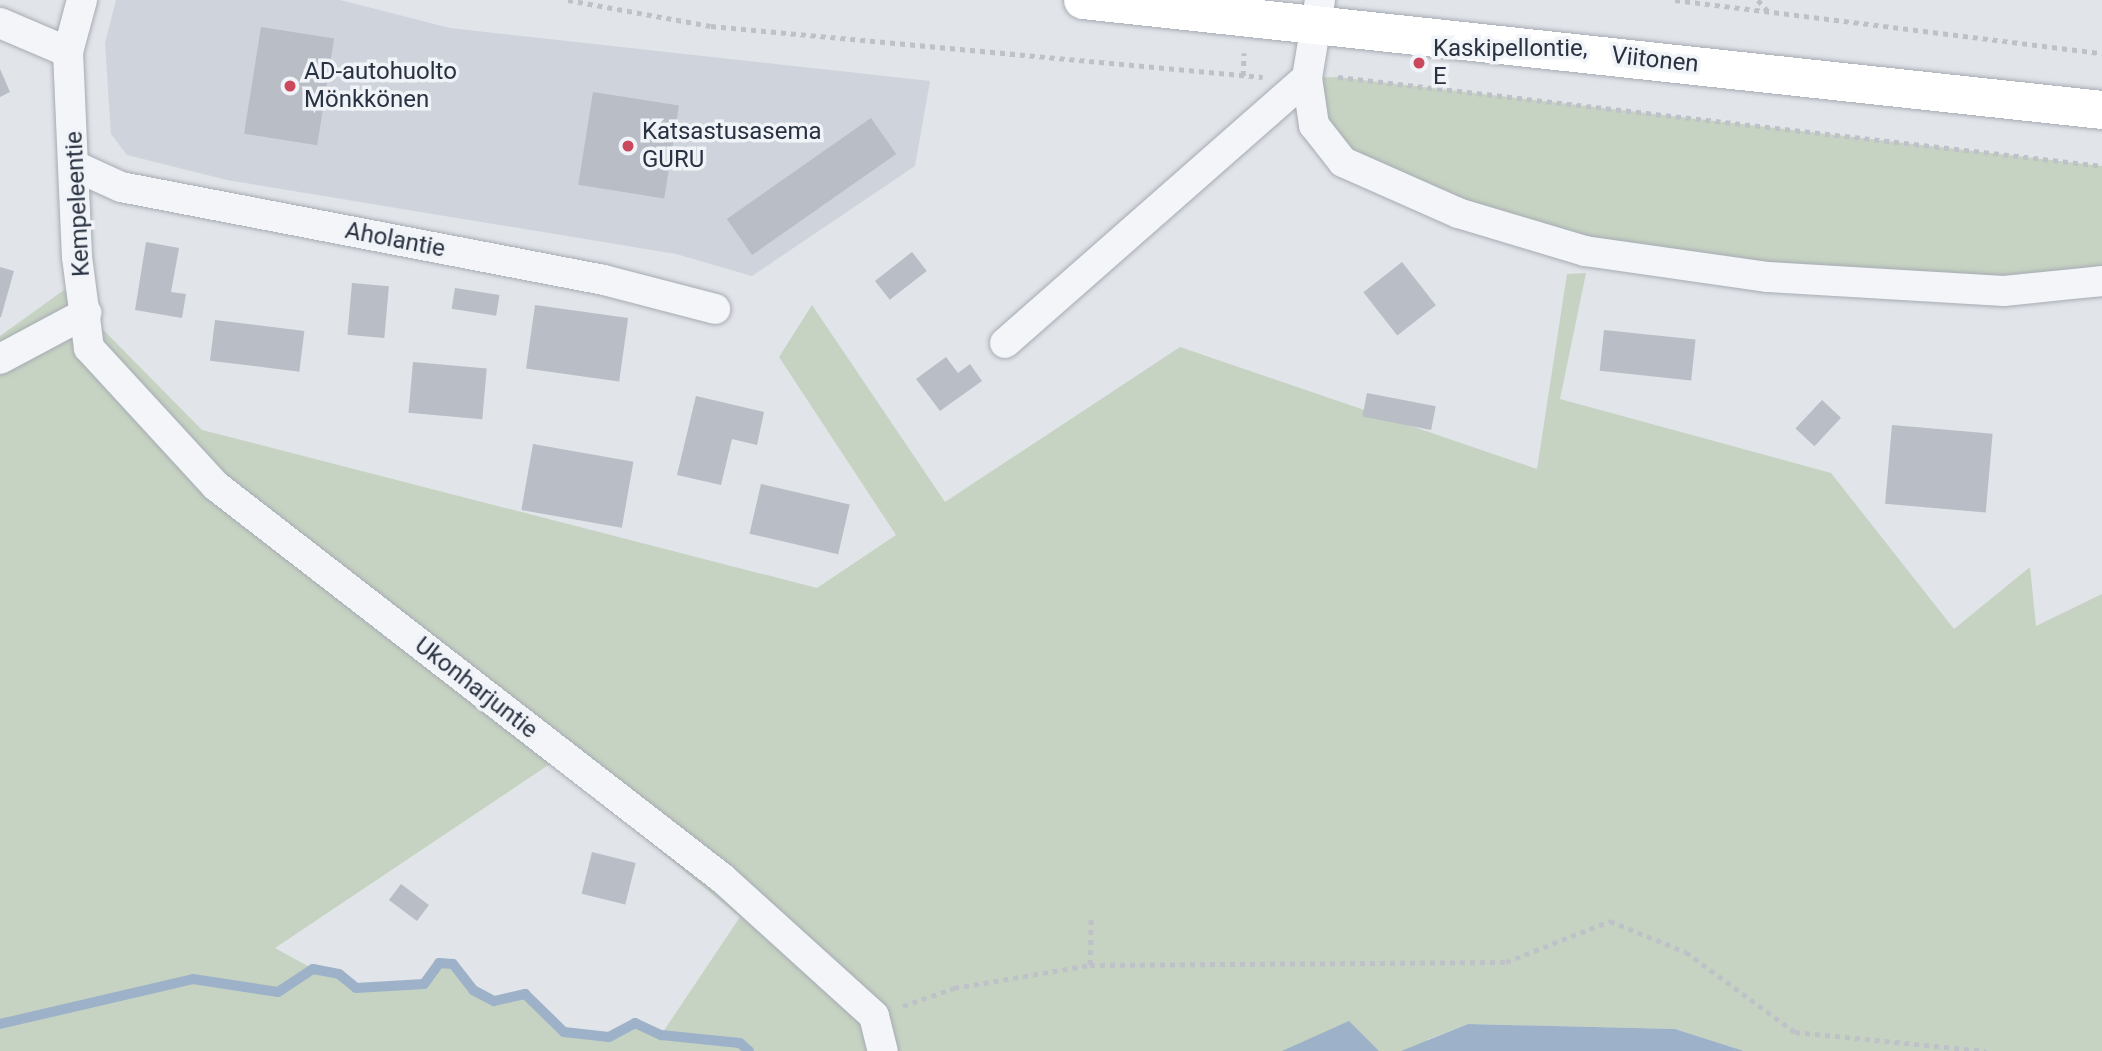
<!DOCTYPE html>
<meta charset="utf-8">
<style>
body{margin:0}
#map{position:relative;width:2102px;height:1051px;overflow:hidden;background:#e1e4e9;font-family:Roboto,sans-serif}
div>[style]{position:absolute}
.built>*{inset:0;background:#cfd3db}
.green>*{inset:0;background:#c6d3c2}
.water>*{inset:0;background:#9db2c8}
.stream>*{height:10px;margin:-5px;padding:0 5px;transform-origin:5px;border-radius:5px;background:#9db2c8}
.building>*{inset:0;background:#b8bdc6;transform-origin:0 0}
.path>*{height:4.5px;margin-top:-2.25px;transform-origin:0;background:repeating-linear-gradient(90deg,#bec2c8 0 5px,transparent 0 10px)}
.roads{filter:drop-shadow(0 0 2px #a6abb3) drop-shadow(0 0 2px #a6abb3)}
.street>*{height:30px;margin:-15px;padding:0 15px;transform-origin:15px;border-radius:15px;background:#f3f5f8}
.secondary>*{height:38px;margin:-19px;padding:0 19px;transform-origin:19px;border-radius:19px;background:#fff}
.dots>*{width:19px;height:19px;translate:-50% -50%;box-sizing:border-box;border:4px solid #f0f3f7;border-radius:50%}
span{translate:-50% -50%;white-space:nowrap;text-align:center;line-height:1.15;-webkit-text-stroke:7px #f0f3f7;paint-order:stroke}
.poi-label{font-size:24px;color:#293241}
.left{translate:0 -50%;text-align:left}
.street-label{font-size:24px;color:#293241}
</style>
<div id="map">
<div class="built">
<div style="clip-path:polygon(116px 0,340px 0,450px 28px,930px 81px,915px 166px,752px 276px,676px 254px,227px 180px,127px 155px,111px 134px,105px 43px)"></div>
</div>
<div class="green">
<div style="clip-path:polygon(1337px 77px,2102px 166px,2102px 281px,1652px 264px,1343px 162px,1307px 78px)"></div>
<div style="clip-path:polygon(evenodd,1586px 273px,1560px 399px,1831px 473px,1954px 629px,2030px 567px,2036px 626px,2102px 594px,2102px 1051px,1744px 1051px,1675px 1029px,1468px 1024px,1427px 1040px,1435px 1051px,0 1051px,0 336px,64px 290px,202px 430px,817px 588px,896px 535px,779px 357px,812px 305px,945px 502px,1180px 347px,1537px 469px,1567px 274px,1586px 273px,553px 762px,740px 917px,661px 1035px,635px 1023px,609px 1037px,564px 1032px,525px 994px,494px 1001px,473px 990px,453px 964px,439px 963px,424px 984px,356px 988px,339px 974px,313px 969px,275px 948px,553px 762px)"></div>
</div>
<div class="water">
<div style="clip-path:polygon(1349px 1021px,1379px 1051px,1282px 1051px)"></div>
<div style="clip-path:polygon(1468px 1024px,1675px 1029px,1744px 1051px,1401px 1051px)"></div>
</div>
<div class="stream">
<div style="left:0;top:1024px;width:198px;rotate:-13.1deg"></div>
<div style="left:193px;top:979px;width:86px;rotate:8.7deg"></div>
<div style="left:278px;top:992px;width:42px;rotate:-33.3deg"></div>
<div style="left:313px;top:969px;width:26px;rotate:11deg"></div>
<div style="left:339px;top:974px;width:22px;rotate:39deg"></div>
<div style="left:356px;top:988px;width:68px;rotate:-3.4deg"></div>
<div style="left:424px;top:984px;width:26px;rotate:-54deg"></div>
<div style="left:439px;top:963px;width:14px;rotate:4deg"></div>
<div style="left:453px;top:964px;width:33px;rotate:52deg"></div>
<div style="left:473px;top:990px;width:24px;rotate:28deg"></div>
<div style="left:494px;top:1001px;width:32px;rotate:-13deg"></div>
<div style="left:525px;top:994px;width:54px;rotate:44.3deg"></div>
<div style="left:564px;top:1032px;width:45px;rotate:6.3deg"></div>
<div style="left:609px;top:1037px;width:30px;rotate:-28deg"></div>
<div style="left:635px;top:1023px;width:29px;rotate:25deg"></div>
<div style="left:661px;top:1035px;width:79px;rotate:5.8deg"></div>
<div style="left:740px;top:1043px;width:12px;rotate:42deg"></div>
</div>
<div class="building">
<div style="left:261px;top:27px;width:74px;height:108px;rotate:9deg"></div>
<div style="clip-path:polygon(0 69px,10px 92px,0 97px)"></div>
<div style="left:593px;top:92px;width:87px;height:94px;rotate:9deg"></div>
<div style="left:871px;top:118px;width:44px;height:176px;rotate:55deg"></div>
<div style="clip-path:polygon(146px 242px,179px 248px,171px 292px,186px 294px,182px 318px,135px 310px)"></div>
<div style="left:912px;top:252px;width:24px;height:47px;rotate:52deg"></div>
<div style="left:1402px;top:262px;width:55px;height:49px;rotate:52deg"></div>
<div style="clip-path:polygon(0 267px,14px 271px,1px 317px,0 317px)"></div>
<div style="left:352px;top:283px;width:37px;height:52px;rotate:5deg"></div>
<div style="left:455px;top:288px;width:45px;height:21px;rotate:9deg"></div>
<div style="left:535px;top:305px;width:94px;height:64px;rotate:8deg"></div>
<div style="left:215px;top:320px;width:90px;height:41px;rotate:7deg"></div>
<div style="left:1604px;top:330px;width:92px;height:41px;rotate:6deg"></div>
<div style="clip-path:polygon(946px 357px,958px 373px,970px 364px,982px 381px,940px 411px,916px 379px)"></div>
<div style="left:413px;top:362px;width:74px;height:51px;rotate:5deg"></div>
<div style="left:1367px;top:393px;width:70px;height:24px;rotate:11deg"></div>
<div style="clip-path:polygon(696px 396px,764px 412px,757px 445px,732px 439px,721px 485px,677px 475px)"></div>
<div style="left:1822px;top:400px;width:26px;height:39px;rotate:43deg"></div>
<div style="left:1892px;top:425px;width:101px;height:79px;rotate:5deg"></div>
<div style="left:533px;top:444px;width:102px;height:67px;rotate:10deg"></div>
<div style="left:761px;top:484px;width:91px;height:51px;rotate:13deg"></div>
<div style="left:592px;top:852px;width:45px;height:43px;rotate:14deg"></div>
<div style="left:401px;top:884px;width:35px;height:20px;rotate:37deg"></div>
</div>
<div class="path">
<div style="left:568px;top:0;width:145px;rotate:10.3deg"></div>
<div style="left:711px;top:26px;width:554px;rotate:5.28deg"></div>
<div style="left:1675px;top:0;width:430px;rotate:7.1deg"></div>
<div style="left:1758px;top:0;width:15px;rotate:48deg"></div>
<div style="left:1243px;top:76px;width:23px;rotate:-88deg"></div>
<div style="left:1338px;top:77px;width:769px;rotate:6.64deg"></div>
<div style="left:1090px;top:965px;width:48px;rotate:-88.8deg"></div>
<div style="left:903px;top:1006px;width:54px;rotate:-19.4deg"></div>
<div style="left:954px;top:988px;width:138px;rotate:-9.6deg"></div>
<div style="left:1090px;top:965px;width:416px;rotate:-0.4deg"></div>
<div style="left:1506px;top:962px;width:112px;rotate:-21.5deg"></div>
<div style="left:1610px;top:921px;width:82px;rotate:22.2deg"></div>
<div style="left:1686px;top:952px;width:135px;rotate:36.3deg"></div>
<div style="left:1795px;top:1032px;width:192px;rotate:5.7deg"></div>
</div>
<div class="roads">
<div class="street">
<div style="left:82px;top:0;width:54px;rotate:105.1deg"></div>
<div style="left:68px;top:52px;width:205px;rotate:87.5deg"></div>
<div style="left:77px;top:257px;width:92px;rotate:82.5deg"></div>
<div style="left:89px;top:348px;width:188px;rotate:47.4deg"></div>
<div style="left:216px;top:486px;width:640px;rotate:37.77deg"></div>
<div style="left:722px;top:878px;width:205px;rotate:42.2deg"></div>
<div style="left:874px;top:1016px;width:36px;rotate:76deg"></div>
<div style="left:1320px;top:0;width:79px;rotate:99.5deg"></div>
<div style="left:1307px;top:78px;width:48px;rotate:81.5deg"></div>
<div style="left:1314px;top:125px;width:47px;rotate:51.9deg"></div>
<div style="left:1343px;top:162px;width:126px;rotate:23.9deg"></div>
<div style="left:1458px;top:213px;width:133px;rotate:16.7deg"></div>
<div style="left:1585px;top:251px;width:185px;rotate:8.1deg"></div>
<div style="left:1768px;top:277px;width:236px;rotate:3.4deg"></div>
<div style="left:2004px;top:291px;width:99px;rotate:-5.8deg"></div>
<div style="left:0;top:23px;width:74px;rotate:23.1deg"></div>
<div style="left:77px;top:167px;width:48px;rotate:24.4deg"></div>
<div style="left:121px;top:187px;width:492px;rotate:10.9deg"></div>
<div style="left:604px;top:280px;width:115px;rotate:14.6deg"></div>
<div style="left:1005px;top:343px;width:402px;rotate:-41.3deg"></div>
<div style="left:0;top:359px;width:98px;rotate:-28.1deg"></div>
</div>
<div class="secondary">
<div style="left:1083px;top:0;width:1025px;rotate:6.16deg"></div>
</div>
</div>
<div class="dots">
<div style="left:1419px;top:63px;background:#cb495d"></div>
<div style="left:290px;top:86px;background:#cb495d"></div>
<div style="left:628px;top:146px;background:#cb495d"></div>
</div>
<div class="poi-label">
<span class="left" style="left:1433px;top:63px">Kaskipellontie,<br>E</span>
<span class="left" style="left:304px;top:86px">AD-autohuolto<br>Mönkkönen</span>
<span class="left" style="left:642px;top:146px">Katsastusasema<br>GURU</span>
</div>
<div class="street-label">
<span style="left:1655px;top:60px;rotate:6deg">Viitonen</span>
<span style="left:78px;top:204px;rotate:-93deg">Kempeleentie</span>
<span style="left:395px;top:240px;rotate:11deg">Aholantie</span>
<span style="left:476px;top:688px;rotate:38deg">Ukonharjuntie</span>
</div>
</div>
